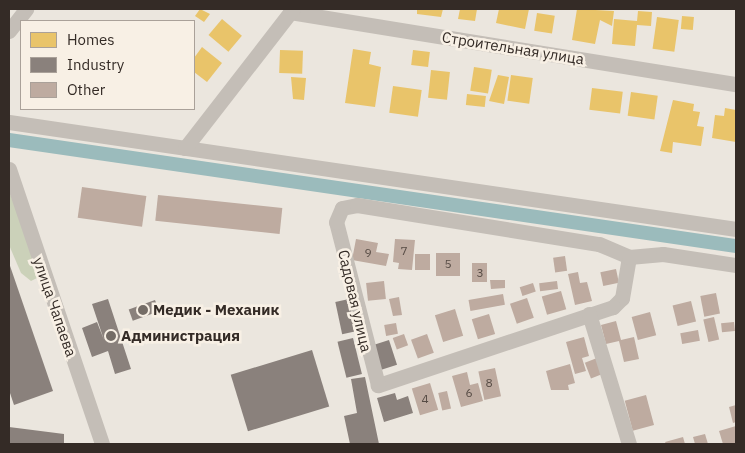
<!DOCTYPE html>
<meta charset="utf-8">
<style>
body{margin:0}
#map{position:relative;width:745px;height:453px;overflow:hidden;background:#ebe6de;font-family:"IBM Plex Sans",sans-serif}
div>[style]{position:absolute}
.green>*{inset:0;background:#cbd1b9}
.homes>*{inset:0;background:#e9c46a;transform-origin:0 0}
.industry>*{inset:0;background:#8a817c;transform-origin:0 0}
.canal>*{height:14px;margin:-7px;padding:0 7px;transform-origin:7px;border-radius:7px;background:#9bbbbc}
.building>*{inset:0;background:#beaba0;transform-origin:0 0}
.minor>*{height:15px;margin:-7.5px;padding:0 7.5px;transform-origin:7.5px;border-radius:7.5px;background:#c4beb7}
.dots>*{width:14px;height:14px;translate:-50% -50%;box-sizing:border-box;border:2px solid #f8f0e5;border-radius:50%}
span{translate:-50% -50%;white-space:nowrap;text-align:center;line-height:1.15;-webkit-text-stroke:5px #f8f0e5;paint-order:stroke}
.number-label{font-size:12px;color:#564b44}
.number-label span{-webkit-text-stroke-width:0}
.street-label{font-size:15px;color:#342b26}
.poi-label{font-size:15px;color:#342b26;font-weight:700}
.left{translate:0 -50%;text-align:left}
.frame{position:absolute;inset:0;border:10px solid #342b26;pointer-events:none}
.legend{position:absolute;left:20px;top:20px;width:175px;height:90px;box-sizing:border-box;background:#f8f0e5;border:1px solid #aaa199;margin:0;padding:6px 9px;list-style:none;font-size:15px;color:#342b26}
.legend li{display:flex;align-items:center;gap:10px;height:25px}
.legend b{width:25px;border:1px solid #aaa199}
</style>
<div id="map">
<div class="green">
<div style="clip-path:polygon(9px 191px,41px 276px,31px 281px,21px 273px,9px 245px)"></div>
</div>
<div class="homes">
<div style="clip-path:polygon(200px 9px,210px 14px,204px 22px,195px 16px)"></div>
<div style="clip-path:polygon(417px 9px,443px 9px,441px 17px,417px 14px)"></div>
<div style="clip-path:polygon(460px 9px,477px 9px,475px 21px,458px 19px)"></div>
<div style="clip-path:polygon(499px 9px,529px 9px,525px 29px,496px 23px)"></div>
<div style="clip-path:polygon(577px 9px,614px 11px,612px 26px,600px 20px,595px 44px,572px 40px)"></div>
<div style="clip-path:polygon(638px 11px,652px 12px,651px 26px,637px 25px,635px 46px,612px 44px,614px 19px,637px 21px)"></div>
<div style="left:537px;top:13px;width:18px;height:18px;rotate:9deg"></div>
<div style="left:682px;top:16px;width:12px;height:13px;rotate:5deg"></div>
<div style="left:657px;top:17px;width:22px;height:32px;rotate:8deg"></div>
<div style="left:222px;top:19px;width:26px;height:21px;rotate:40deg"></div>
<div style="clip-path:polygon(202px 47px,222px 63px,207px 82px,194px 72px,194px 58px)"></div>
<div style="clip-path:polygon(353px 49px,371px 52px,369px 64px,381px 67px,375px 107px,345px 103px)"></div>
<div style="left:280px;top:50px;width:23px;height:23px;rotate:2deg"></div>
<div style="left:413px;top:50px;width:17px;height:15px;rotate:7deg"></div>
<div style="left:474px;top:67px;width:18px;height:24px;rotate:9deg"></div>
<div style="left:431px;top:70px;width:19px;height:28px;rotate:6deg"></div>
<div style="clip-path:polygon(498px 75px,509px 77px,504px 104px,489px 101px)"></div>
<div style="left:511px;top:75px;width:22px;height:26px;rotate:8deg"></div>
<div style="clip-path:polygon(291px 77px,306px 78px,304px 100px,293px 99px)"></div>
<div style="left:393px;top:86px;width:29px;height:27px;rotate:8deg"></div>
<div style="left:592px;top:88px;width:31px;height:22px;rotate:7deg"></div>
<div style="left:631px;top:92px;width:27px;height:24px;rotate:8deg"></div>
<div style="left:467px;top:94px;width:19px;height:11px;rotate:6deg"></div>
<div style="clip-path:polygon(673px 100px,694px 104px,693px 111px,700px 112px,697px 126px,704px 127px,701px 146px,673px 142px,672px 153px,660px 151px)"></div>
<div style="clip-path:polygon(725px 108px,736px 110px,736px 142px,712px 138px,715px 115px,724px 116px)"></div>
</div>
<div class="industry">
<div style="clip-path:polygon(9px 263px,53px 391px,14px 405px,9px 390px)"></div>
<div style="clip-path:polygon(108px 299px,131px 369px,115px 374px,108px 351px,92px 357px,82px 328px,97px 322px,104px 340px,92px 304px)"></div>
<div style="left:349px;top:299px;width:33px;height:14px;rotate:78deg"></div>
<div style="left:155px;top:300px;width:12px;height:28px;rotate:70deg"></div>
<div style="left:353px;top:338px;width:37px;height:16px;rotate:76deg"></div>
<div style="left:389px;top:340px;width:26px;height:23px;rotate:72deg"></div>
<div style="left:312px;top:350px;width:59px;height:85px;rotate:73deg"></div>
<div style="clip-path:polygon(365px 377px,379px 444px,350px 444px,344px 416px,357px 413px,351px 379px)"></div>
<div style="clip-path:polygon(395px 393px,397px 400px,408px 396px,413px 413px,384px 422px,377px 398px)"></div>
<div style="clip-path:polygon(9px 427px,64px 434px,64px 444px,9px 444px)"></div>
</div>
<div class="canal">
<div style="left:9px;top:140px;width:735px;rotate:8.3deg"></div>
</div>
<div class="building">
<div style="left:82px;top:187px;width:65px;height:31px;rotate:8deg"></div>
<div style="left:158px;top:195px;width:125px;height:26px;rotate:6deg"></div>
<div style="clip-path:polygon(356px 239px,378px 243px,376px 252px,389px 254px,386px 266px,352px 260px)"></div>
<div style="clip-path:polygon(395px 239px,415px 240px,412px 270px,398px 269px,399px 263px,393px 262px)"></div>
<div style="left:436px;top:253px;width:24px;height:23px"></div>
<div style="left:415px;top:254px;width:15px;height:16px"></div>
<div style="left:565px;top:256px;width:15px;height:12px;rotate:82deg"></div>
<div style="left:472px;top:263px;width:15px;height:19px"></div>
<div style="left:616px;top:269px;width:14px;height:16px;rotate:78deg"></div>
<div style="clip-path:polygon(578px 272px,580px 283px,587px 282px,592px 301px,575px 305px,568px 274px)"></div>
<div style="clip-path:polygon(490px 280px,505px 280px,505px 288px,491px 289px)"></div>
<div style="left:384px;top:281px;width:18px;height:18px;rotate:84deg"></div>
<div style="left:557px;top:281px;width:8px;height:18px;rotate:83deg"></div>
<div style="left:533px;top:283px;width:9px;height:14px;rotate:72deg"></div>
<div style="left:561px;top:291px;width:19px;height:20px;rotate:74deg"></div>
<div style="left:716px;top:293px;width:21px;height:16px;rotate:79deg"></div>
<div style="left:503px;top:294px;width:11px;height:35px;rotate:80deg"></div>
<div style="clip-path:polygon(399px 297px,402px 315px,393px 316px,389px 299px)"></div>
<div style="left:527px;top:298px;width:21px;height:18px;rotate:71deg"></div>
<div style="left:691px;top:301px;width:21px;height:19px;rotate:76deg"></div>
<div style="left:455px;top:309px;width:28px;height:21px;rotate:73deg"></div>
<div style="left:650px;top:312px;width:24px;height:19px;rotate:75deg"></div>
<div style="left:489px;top:314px;width:21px;height:18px;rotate:73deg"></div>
<div style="left:714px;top:317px;width:23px;height:11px;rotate:77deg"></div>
<div style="clip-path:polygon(616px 321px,621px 340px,634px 337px,639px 359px,624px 362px,619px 341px,606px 344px,601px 325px)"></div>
<div style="left:734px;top:322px;width:9px;height:13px;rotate:84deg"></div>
<div style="left:396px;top:323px;width:11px;height:12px;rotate:80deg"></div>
<div style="left:698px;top:330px;width:11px;height:18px;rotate:80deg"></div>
<div style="left:404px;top:334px;width:12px;height:12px;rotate:70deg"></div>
<div style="left:427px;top:334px;width:20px;height:17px;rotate:70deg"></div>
<div style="clip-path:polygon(584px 337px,589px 356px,582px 358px,586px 371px,575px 374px,566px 342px)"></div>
<div style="left:597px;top:358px;width:17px;height:13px;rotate:69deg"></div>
<div style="clip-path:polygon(570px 364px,575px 383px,568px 385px,569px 390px,551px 390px,546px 371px)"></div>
<div style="left:495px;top:368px;width:29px;height:17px;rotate:78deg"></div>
<div style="clip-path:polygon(467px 372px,470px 385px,478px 383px,483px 401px,461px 407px,452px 376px)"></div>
<div style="left:430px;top:383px;width:28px;height:19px;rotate:73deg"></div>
<div style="left:447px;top:391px;width:18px;height:9px;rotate:77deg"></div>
<div style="left:646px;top:395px;width:31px;height:22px;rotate:75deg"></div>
<div style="clip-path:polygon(736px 405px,736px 422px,733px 423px,729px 407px)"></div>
<div style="clip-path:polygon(736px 426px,736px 444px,723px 444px,719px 431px)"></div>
<div style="clip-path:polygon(705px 434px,708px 444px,695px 444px,693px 437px)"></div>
<div style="clip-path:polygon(683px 437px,685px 444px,666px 444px,665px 442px)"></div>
</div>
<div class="minor">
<div style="left:290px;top:12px;width:452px;rotate:9.2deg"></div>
<div style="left:9px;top:31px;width:28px;rotate:-52deg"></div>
<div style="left:9px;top:122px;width:735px;rotate:8.37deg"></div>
<div style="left:185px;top:148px;width:176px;rotate:-52.2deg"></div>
<div style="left:9px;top:169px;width:290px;rotate:71.3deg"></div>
<div style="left:629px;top:257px;width:42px;rotate:99.7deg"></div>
<div style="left:622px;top:298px;width:13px;rotate:135deg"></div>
<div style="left:613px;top:307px;width:248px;rotate:161.6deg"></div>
<div style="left:378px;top:385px;width:168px;rotate:-104.4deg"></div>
<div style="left:336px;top:222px;width:15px;rotate:-67deg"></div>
<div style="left:342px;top:208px;width:15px;rotate:-11deg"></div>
<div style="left:357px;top:205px;width:245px;rotate:9.2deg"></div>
<div style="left:599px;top:244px;width:33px;rotate:23deg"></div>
<div style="left:629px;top:257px;width:34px;rotate:-5deg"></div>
<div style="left:663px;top:254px;width:74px;rotate:8.6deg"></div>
<div style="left:589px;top:314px;width:136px;rotate:72.9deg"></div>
</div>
<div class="dots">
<div style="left:143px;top:310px;background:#746c66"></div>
<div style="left:111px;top:336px;background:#746c66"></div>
</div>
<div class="number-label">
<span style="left:404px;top:251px">7</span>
<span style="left:368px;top:253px">9</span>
<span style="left:448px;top:264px">5</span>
<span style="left:480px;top:273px">3</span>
<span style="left:489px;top:383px">8</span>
<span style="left:469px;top:393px">6</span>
<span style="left:425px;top:399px">4</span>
</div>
<div class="street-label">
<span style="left:513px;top:48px;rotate:9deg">Строительная улица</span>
<span style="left:355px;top:301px;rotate:77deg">Садовая улица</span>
<span style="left:55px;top:307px;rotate:71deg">улица Чапаева</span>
</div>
<div class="poi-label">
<span class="left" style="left:153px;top:310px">Медик - Механик</span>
<span class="left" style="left:121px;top:336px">Администрация</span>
</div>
<div class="frame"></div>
<ul class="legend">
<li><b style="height:14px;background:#e9c46a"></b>Homes</li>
<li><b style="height:14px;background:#8a817c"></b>Industry</li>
<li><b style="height:14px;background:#beaba0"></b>Other</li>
</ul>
</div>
